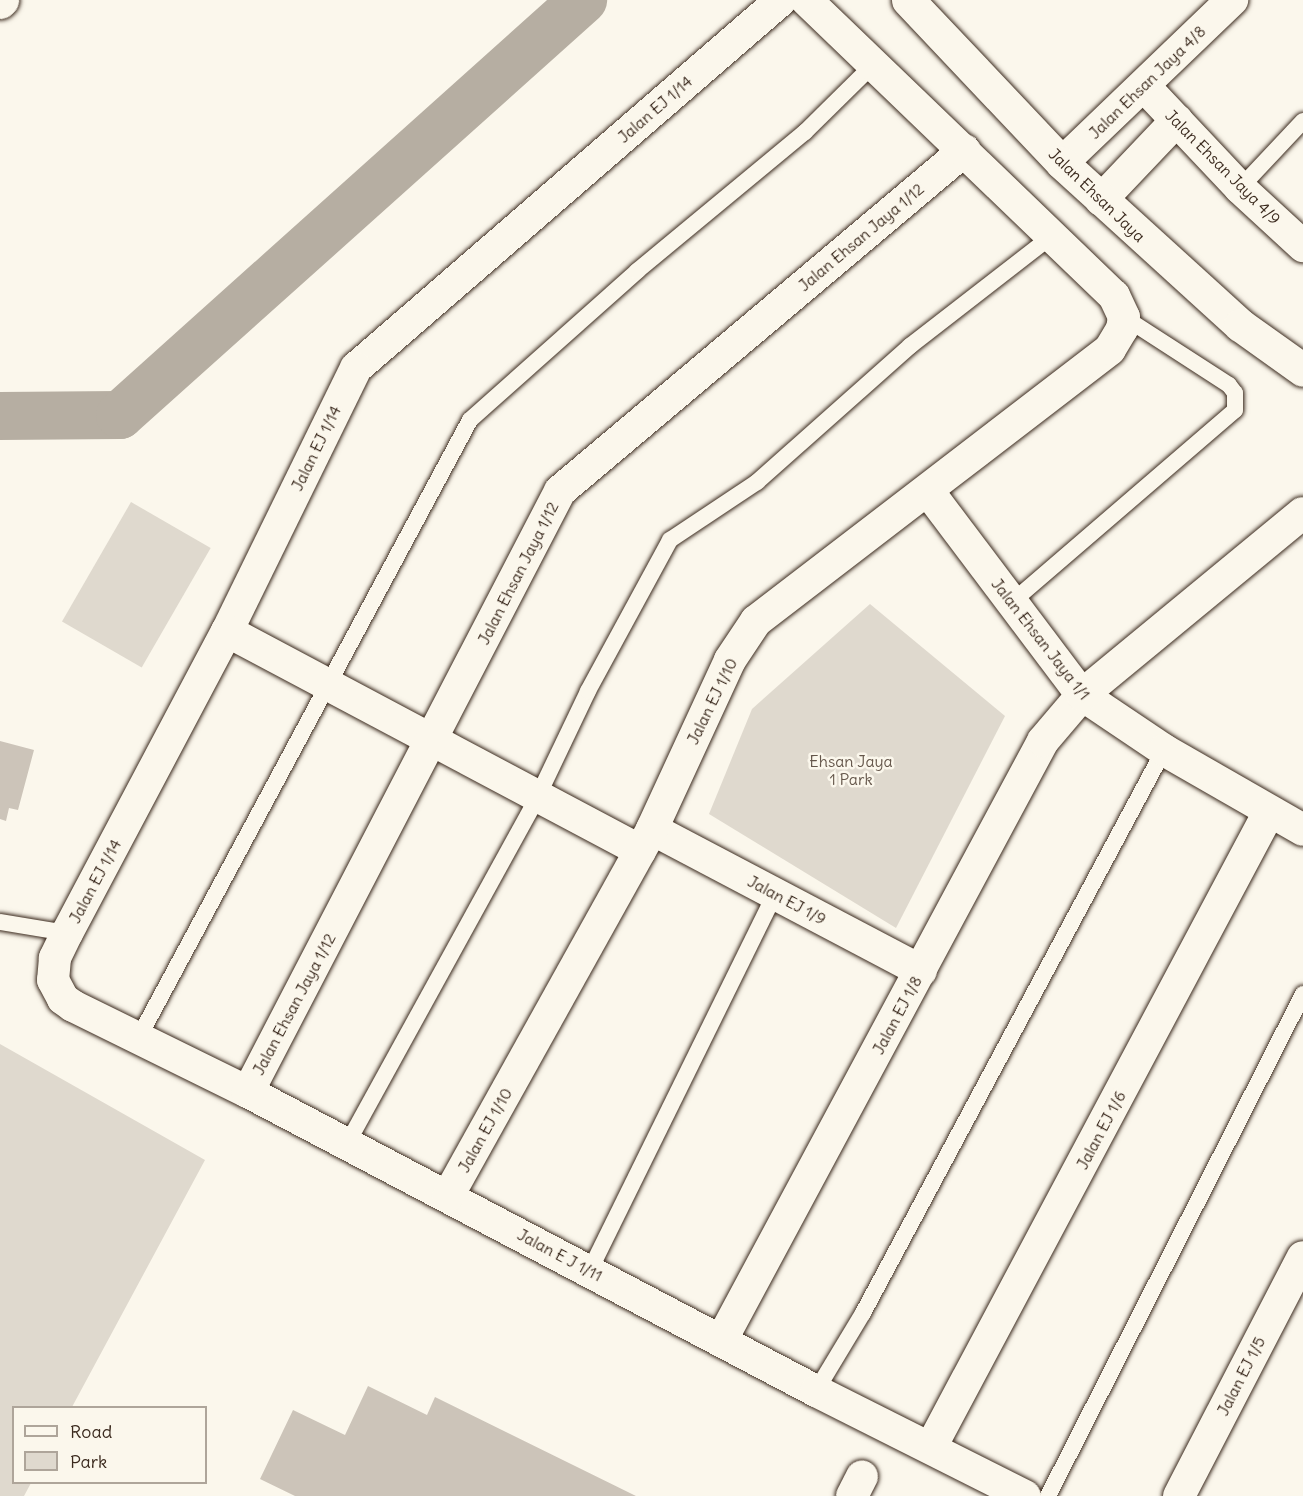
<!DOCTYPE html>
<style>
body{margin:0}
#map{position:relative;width:1303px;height:1496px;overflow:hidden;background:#fbf7ec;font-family:Delius,sans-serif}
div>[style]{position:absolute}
.green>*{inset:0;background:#dfd9ce;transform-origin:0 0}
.river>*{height:48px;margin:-24px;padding:0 24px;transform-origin:24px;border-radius:24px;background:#b6aea2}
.building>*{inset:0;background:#ccc4b9}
.roads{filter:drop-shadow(0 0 2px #3b2a1e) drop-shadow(0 0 2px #3b2a1e)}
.service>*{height:16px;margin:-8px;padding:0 8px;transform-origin:8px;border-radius:8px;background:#fbf7ec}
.minor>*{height:32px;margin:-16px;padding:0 16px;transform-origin:16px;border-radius:16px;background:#fbf7ec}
.tertiary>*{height:33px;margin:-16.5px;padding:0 16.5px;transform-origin:16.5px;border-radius:16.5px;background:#fbf7ec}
.secondary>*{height:33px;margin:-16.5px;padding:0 16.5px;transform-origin:16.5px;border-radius:16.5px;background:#fbf7ec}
span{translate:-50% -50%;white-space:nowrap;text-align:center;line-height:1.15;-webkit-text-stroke:5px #fbf7ec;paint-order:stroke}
.street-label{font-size:16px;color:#3b2a1e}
.park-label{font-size:16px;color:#64564a}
.legend{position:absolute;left:12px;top:1406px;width:195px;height:78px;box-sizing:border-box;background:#fbf7ec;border:2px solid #aea59a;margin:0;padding:8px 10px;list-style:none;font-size:18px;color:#3b2a1e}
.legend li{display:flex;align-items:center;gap:12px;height:30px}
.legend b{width:30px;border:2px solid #aea59a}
</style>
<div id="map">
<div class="green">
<div style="left:131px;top:502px;width:92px;height:138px;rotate:30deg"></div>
<div style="clip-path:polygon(870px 604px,1005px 716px,896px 928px,709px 814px,752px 709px)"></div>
<div style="clip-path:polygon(0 1044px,205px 1160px,72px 1407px,14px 1408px,14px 1482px,31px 1483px,24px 1496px,0 1496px)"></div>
</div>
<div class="river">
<div style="left:0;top:416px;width:120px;rotate:-0.5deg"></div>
<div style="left:120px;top:415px;width:622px;rotate:-41.87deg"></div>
</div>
<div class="building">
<div style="clip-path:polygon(0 741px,34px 750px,18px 810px,9px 808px,6px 821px,0 819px)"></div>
<div style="clip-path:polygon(368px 1386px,427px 1415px,435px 1397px,636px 1496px,295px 1496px,260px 1479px,293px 1410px,345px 1435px)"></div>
</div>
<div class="roads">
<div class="service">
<div style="left:1240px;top:188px;width:92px;rotate:-46.8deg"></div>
<div style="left:1012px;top:602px;width:294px;rotate:-40.7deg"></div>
<div style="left:1235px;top:410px;width:17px;rotate:-90deg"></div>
<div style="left:1235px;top:393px;width:10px;rotate:-127deg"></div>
<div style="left:1229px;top:385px;width:125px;rotate:-147.1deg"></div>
<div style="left:0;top:922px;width:68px;rotate:9.3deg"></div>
<div style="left:139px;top:1037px;width:700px;rotate:-61.79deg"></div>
<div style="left:470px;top:420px;width:224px;rotate:-41.7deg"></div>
<div style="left:637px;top:271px;width:218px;rotate:-39.6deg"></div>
<div style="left:805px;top:132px;width:97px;rotate:-44.6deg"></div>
<div style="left:347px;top:1144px;width:397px;rotate:-61.2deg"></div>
<div style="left:538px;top:796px;width:116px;rotate:-64.5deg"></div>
<div style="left:588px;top:691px;width:172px;rotate:-61.5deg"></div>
<div style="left:670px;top:540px;width:105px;rotate:-33.7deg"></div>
<div style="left:757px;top:482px;width:205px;rotate:-41.6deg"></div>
<div style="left:910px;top:346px;width:180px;rotate:-37.8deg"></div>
<div style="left:590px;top:1270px;width:419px;rotate:-63.8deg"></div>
<div style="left:816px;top:1391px;width:91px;rotate:-58.9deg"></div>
<div style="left:863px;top:1313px;width:638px;rotate:-61.87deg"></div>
<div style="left:1048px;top:1496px;width:563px;rotate:-63.07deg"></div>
</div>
<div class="minor">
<div style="left:781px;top:0;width:562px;rotate:139.11deg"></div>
<div style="left:356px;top:368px;width:293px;rotate:116.1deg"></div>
<div style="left:227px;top:631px;width:342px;rotate:117.9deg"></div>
<div style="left:67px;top:933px;width:28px;rotate:116deg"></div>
<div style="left:55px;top:958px;width:22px;rotate:95deg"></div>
<div style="left:53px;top:980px;width:21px;rotate:62deg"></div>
<div style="left:63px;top:999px;width:12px;rotate:35deg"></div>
<div style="left:73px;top:1006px;width:195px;rotate:26.2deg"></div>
<div style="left:248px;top:1092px;width:642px;rotate:27.76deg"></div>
<div style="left:816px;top:1391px;width:234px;rotate:26.7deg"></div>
<div style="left:1144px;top:86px;width:140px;rotate:46.7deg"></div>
<div style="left:1240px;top:188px;width:86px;rotate:42.6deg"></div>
<div style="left:1062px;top:163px;width:236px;rotate:-43.8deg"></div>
<div style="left:1101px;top:200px;width:110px;rotate:-46.5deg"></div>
<div style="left:928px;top:491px;width:256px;rotate:53deg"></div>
<div style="left:1082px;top:695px;width:99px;rotate:33.9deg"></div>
<div style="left:1164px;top:750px;width:160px;rotate:29.9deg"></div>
<div style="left:227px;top:631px;width:468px;rotate:28deg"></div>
<div style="left:652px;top:829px;width:304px;rotate:27.8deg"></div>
<div style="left:248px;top:1092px;width:677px;rotate:-62.56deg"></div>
<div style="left:560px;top:491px;width:529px;rotate:-40.1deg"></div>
<div style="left:448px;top:1196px;width:420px;rotate:-60.9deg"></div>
<div style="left:652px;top:829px;width:186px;rotate:-65.2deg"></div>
<div style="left:730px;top:660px;width:47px;rotate:-56.3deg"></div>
<div style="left:756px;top:621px;width:446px;rotate:-37.5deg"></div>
<div style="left:1110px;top:349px;width:23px;rotate:-59deg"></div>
<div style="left:1122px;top:329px;width:12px;rotate:-81deg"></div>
<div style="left:1124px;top:317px;width:23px;rotate:-115deg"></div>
<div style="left:1114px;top:296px;width:427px;rotate:-136.1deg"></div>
<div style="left:721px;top:1341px;width:681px;rotate:-61.78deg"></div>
<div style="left:1043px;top:741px;width:60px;rotate:-49.7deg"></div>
<div style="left:1082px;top:695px;width:286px;rotate:-39.5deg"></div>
<div style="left:931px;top:1447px;width:719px;rotate:-61.97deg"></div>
<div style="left:852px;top:1496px;width:22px;rotate:-63deg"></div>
<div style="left:1179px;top:1496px;width:269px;rotate:-62.6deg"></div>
</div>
<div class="tertiary">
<div style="left:908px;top:0;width:224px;rotate:46.6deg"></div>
<div style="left:1062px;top:163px;width:241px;rotate:42.3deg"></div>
<div style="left:1240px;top:325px;width:77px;rotate:35.5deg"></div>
</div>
<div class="secondary">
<div style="left:0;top:2px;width:3px;rotate:-45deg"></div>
</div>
</div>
<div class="street-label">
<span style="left:1147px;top:82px;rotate:-44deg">Jalan Ehsan Jaya 4/8</span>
<span style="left:655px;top:109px;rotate:-41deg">Jalan EJ 1/14</span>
<span style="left:1223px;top:167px;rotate:45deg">Jalan Ehsan Jaya 4/9</span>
<span style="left:1097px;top:195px;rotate:44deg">Jalan Ehsan Jaya</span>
<span style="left:861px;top:237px;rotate:-40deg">Jalan Ehsan Jaya 1/12</span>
<span style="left:316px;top:448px;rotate:-64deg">Jalan EJ 1/14</span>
<span style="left:518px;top:573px;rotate:-63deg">Jalan Ehsan Jaya 1/12</span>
<span style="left:1041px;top:639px;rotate:52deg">Jalan Ehsan Jaya 1/1</span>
<span style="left:712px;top:701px;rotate:-64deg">Jalan EJ 1/10</span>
<span style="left:95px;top:881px;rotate:-62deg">Jalan EJ 1/14</span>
<span style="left:787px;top:900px;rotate:28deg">Jalan EJ 1/9</span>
<span style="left:294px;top:1004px;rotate:-62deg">Jalan Ehsan Jaya 1/12</span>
<span style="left:897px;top:1015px;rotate:-62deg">Jalan EJ 1/8</span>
<span style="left:485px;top:1130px;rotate:-61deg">Jalan EJ 1/10</span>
<span style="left:1101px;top:1130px;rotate:-62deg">Jalan EJ 1/6</span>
<span style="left:560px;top:1255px;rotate:28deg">Jalan E J 1/11</span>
<span style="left:1241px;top:1376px;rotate:-63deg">Jalan EJ 1/5</span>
</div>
<div class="park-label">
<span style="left:851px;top:770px">Ehsan Jaya<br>1 Park</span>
</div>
<ul class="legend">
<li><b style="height:8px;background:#fbf7ec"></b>Road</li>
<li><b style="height:16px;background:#dfd9ce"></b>Park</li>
</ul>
</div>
